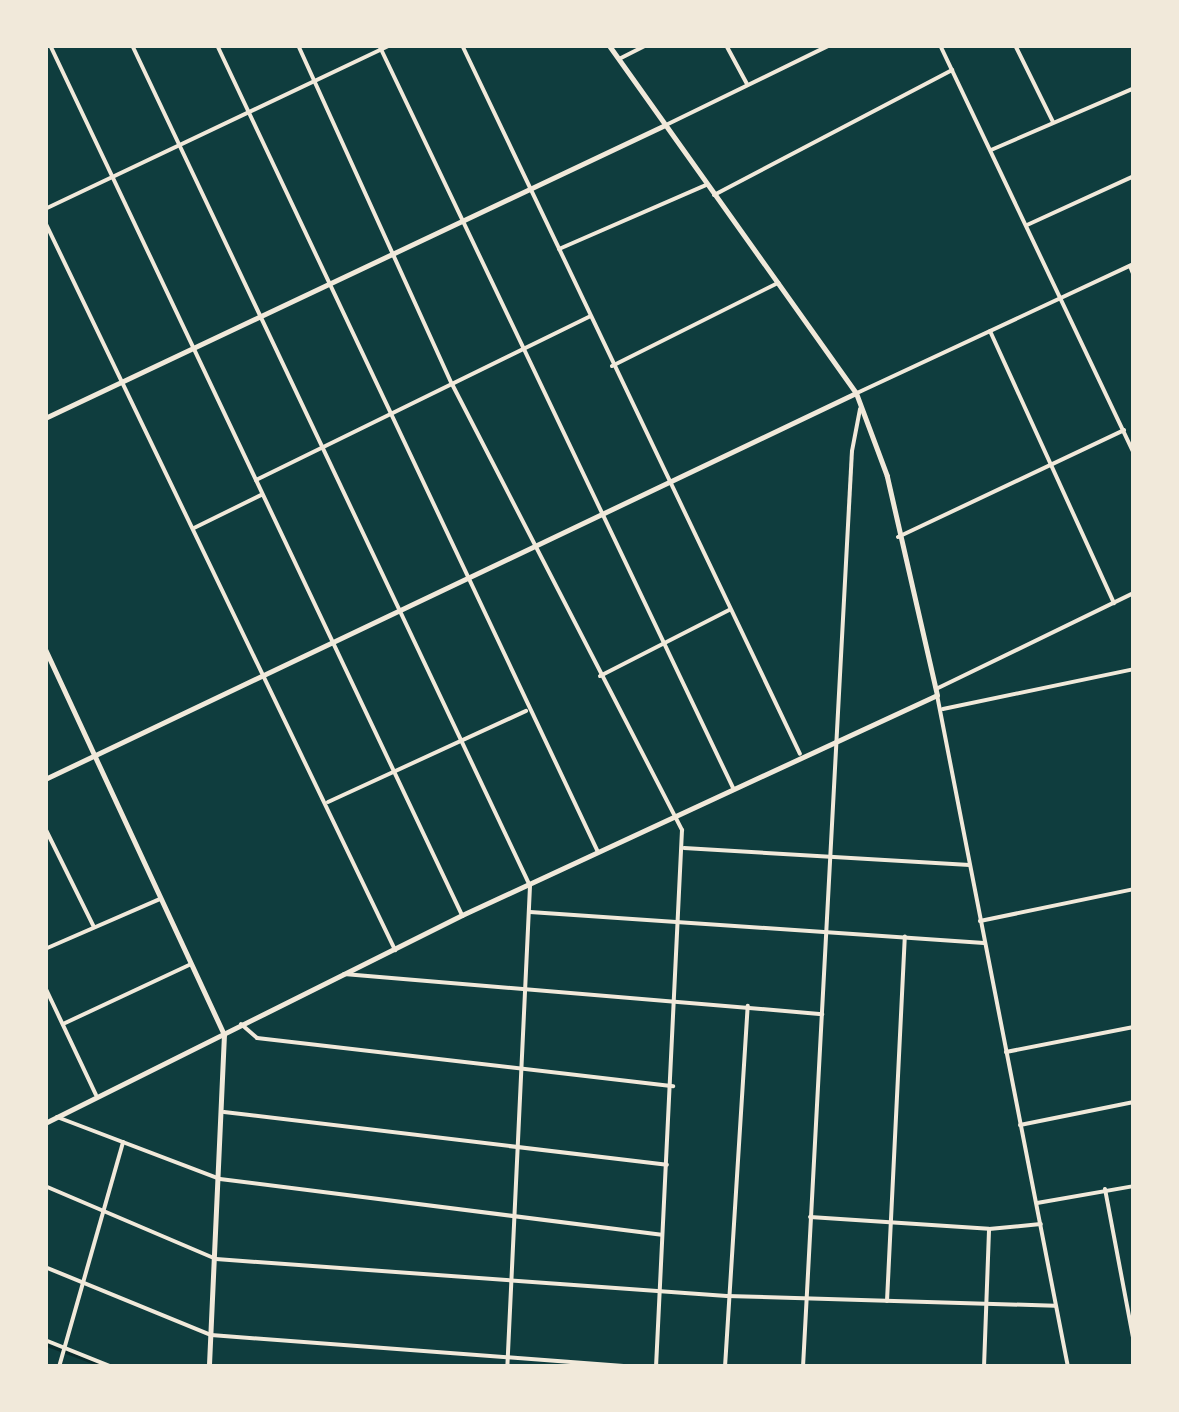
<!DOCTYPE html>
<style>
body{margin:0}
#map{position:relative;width:1179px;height:1412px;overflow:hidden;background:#0f3d3e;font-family:"Fira Sans",sans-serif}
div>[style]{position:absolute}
.stream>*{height:2.5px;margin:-1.25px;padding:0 1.25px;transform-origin:1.25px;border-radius:1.25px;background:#0a2a2b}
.minor>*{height:4px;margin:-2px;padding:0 2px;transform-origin:2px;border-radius:2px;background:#f1e9da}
.tertiary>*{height:5px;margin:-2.5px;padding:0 2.5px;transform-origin:2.5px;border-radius:2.5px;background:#f1e9da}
span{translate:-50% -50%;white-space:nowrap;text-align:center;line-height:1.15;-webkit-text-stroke:9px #f1e9da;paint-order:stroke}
.frame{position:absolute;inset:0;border:48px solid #f1e9da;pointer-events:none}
</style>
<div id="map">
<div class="stream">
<div style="left:45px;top:1344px;width:65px;rotate:20.7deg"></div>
</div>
<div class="minor">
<div style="left:50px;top:45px;width:963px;rotate:64.66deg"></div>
<div style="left:132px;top:45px;width:930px;rotate:64.67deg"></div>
<div style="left:530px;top:886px;width:482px;rotate:92.7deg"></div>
<div style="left:217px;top:45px;width:892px;rotate:64.73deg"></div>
<div style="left:298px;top:45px;width:372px;rotate:65.6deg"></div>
<div style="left:452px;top:384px;width:502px;rotate:62.72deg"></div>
<div style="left:682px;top:830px;width:538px;rotate:92.77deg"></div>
<div style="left:379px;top:45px;width:823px;rotate:64.52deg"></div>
<div style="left:462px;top:45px;width:785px;rotate:64.51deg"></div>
<div style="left:726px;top:45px;width:44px;rotate:61.7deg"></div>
<div style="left:940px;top:45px;width:452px;rotate:64.6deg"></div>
<div style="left:1015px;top:45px;width:86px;rotate:63.7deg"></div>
<div style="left:619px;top:59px;width:31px;rotate:-27deg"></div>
<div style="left:668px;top:124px;width:180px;rotate:-26deg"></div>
<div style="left:991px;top:150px;width:156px;rotate:-23.4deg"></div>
<div style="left:714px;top:195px;width:269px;rotate:-27.7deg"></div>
<div style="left:45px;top:209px;width:383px;rotate:-25.4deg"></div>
<div style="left:45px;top:222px;width:808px;rotate:64.32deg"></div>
<div style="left:1027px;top:225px;width:118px;rotate:-24.6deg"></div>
<div style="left:559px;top:249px;width:160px;rotate:-23.5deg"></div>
<div style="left:1130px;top:266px;width:11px;rotate:68deg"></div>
<div style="left:990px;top:331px;width:299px;rotate:65.5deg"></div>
<div style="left:612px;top:366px;width:186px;rotate:-26.6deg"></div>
<div style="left:857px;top:393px;width:306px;rotate:-25deg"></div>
<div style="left:256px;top:480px;width:371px;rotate:-26.1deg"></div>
<div style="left:194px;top:528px;width:75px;rotate:-26.2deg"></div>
<div style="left:898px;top:537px;width:250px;rotate:-25.3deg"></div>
<div style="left:600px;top:676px;width:145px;rotate:-27.1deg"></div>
<div style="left:936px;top:689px;width:220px;rotate:-25.9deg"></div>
<div style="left:937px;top:695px;width:685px;rotate:78.97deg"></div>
<div style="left:943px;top:709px;width:195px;rotate:-11.8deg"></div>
<div style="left:328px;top:802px;width:218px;rotate:-24.7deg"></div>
<div style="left:45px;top:828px;width:110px;rotate:63.7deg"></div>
<div style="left:684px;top:848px;width:286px;rotate:3.4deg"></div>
<div style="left:530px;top:912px;width:455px;rotate:3.9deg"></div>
<div style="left:980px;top:921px;width:157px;rotate:-11.7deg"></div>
<div style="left:45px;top:949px;width:125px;rotate:-23.5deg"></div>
<div style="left:344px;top:974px;width:480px;rotate:4.8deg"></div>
<div style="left:45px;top:987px;width:119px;rotate:64.7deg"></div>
<div style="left:63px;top:1024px;width:141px;rotate:-25.1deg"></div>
<div style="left:241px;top:1024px;width:21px;rotate:41deg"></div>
<div style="left:257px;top:1038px;width:419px;rotate:6.6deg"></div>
<div style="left:1006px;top:1052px;width:130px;rotate:-11.1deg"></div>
<div style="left:224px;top:1112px;width:446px;rotate:6.8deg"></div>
<div style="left:57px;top:1117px;width:174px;rotate:20.8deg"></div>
<div style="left:220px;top:1179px;width:445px;rotate:7.2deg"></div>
<div style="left:1020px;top:1125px;width:116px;rotate:-11.4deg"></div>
<div style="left:45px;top:1186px;width:186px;rotate:23.1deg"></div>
<div style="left:216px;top:1259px;width:512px;rotate:4.14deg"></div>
<div style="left:727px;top:1296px;width:328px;rotate:1.7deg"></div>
<div style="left:1105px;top:1189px;width:156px;rotate:79.3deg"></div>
<div style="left:1037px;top:1203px;width:98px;rotate:-9.9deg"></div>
<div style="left:810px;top:1217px;width:179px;rotate:3.8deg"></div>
<div style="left:45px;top:1267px;width:179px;rotate:22.3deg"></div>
<div style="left:211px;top:1335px;width:427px;rotate:4.3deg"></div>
<div style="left:887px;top:1301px;width:365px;rotate:-87.2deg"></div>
<div style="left:45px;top:1340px;width:72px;rotate:21.9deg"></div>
<div style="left:59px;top:1367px;width:234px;rotate:-74.1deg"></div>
<div style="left:725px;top:1367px;width:362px;rotate:-86.4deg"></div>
<div style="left:803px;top:1367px;width:917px;rotate:-86.94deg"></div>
<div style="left:852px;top:451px;width:43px;rotate:-79.2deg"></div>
<div style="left:984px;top:1367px;width:138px;rotate:-87.9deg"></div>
<div style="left:989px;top:1229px;width:52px;rotate:-5.5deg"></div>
</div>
<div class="tertiary">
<div style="left:45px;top:418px;width:684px;rotate:-25.29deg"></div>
<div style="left:45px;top:649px;width:425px;rotate:65.1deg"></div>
<div style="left:224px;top:1034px;width:333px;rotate:92.6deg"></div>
<div style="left:45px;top:779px;width:898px;rotate:-25.45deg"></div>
<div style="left:45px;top:1123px;width:466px;rotate:-26.5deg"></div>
<div style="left:462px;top:915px;width:523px;rotate:-24.85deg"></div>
<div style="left:937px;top:695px;width:225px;rotate:-102.9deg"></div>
<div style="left:887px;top:476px;width:89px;rotate:-110.5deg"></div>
<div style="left:856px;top:393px;width:427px;rotate:-125.4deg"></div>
</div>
<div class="frame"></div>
</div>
